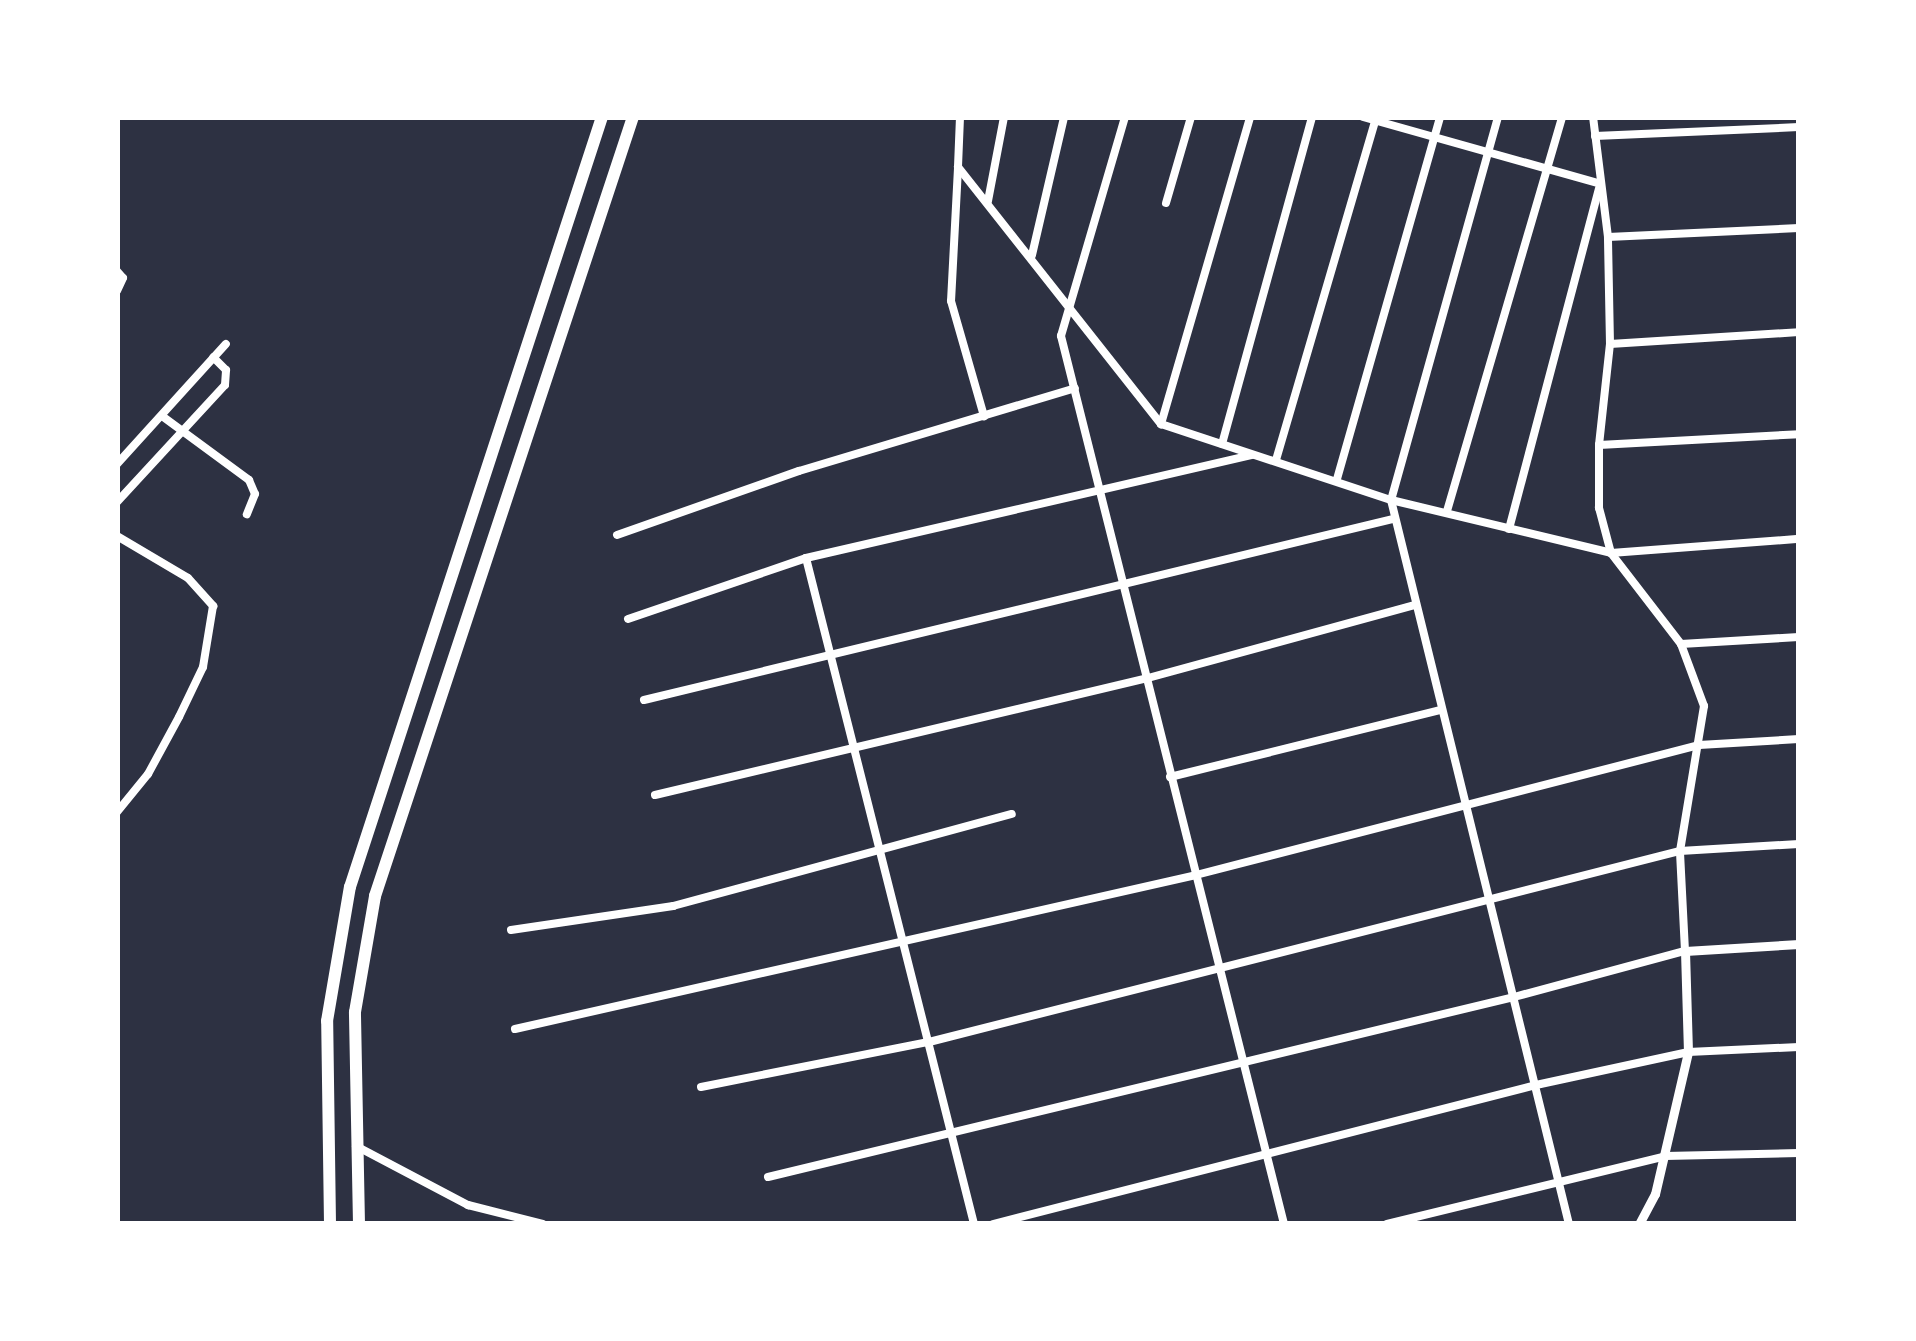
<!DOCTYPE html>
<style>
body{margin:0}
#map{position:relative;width:1916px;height:1341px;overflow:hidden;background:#2d3142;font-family:"Alegreya Sans",sans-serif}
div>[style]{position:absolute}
.minor>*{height:8px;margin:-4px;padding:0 4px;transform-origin:4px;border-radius:4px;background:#fff}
.tertiary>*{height:9px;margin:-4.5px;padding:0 4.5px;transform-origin:4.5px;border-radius:4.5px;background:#fff}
.trunk>*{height:12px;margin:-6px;padding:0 6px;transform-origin:6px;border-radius:6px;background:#fff}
span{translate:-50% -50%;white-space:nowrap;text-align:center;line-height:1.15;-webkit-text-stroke:10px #fff;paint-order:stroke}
.frame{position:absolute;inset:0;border:120px solid #fff;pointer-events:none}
</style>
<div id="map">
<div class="minor">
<div style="left:960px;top:117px;width:50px;rotate:92.3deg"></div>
<div style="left:958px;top:167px;width:328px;rotate:51.7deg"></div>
<div style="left:1161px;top:424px;width:242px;rotate:18.3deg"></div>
<div style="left:1391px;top:500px;width:226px;rotate:13.5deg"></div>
<div style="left:1611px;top:553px;width:189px;rotate:-4.3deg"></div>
<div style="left:1125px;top:117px;width:228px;rotate:106.3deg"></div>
<div style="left:1061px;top:336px;width:916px;rotate:75.9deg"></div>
<div style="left:1363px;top:117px;width:247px;rotate:15.7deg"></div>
<div style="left:1498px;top:117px;width:398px;rotate:105.6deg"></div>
<div style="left:1391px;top:500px;width:746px;rotate:76.19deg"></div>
<div style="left:1595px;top:136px;width:204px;rotate:-2.5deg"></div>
<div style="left:958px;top:168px;width:133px;rotate:93deg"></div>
<div style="left:951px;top:301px;width:120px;rotate:74deg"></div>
<div style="left:988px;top:201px;width:86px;rotate:-79.2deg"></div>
<div style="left:1166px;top:203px;width:90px;rotate:-73.8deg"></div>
<div style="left:1608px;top:237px;width:191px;rotate:-2.7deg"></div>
<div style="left:1032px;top:255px;width:142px;rotate:-76.9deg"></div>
<div style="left:117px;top:271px;width:9px;rotate:49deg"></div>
<div style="left:123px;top:278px;width:14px;rotate:115deg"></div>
<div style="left:1610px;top:344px;width:189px;rotate:-3.6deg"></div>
<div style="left:162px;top:416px;width:108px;rotate:36.3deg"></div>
<div style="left:249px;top:480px;width:15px;rotate:67deg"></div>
<div style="left:255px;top:494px;width:22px;rotate:112deg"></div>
<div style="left:1161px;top:424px;width:320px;rotate:-73.8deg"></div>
<div style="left:1222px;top:444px;width:339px;rotate:-74.6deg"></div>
<div style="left:1599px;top:445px;width:200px;rotate:-3.1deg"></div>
<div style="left:1276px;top:460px;width:357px;rotate:-73.7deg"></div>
<div style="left:117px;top:464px;width:162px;rotate:-47.8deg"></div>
<div style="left:1337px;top:479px;width:376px;rotate:-74.1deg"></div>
<div style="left:117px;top:502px;width:159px;rotate:-47.3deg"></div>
<div style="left:225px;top:385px;width:15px;rotate:-86deg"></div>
<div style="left:226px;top:370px;width:18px;rotate:-135deg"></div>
<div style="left:1447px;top:511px;width:410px;rotate:-73.7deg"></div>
<div style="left:1509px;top:529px;width:352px;rotate:-75.2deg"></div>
<div style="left:617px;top:535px;width:193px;rotate:-19.4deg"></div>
<div style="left:799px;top:471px;width:288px;rotate:-16.7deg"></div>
<div style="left:117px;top:536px;width:82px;rotate:30.6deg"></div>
<div style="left:188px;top:578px;width:38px;rotate:48deg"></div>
<div style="left:213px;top:606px;width:62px;rotate:99.3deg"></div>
<div style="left:203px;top:667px;width:55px;rotate:115.6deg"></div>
<div style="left:179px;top:717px;width:65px;rotate:118.5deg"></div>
<div style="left:148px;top:774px;width:49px;rotate:129.2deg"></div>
<div style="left:806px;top:558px;width:687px;rotate:75.84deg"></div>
<div style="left:628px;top:619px;width:188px;rotate:-18.9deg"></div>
<div style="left:806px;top:558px;width:458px;rotate:-13deg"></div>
<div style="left:1681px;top:644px;width:118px;rotate:-3.4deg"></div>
<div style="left:644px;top:700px;width:771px;rotate:-13.59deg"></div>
<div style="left:1170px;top:777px;width:279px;rotate:-13.9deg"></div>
<div style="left:655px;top:795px;width:507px;rotate:-13.35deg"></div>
<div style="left:1148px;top:678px;width:277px;rotate:-15.3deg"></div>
<div style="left:511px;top:930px;width:164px;rotate:-8.4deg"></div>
<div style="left:673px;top:906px;width:351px;rotate:-15.2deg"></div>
<div style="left:515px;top:1029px;width:698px;rotate:-12.74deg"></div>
<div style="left:1196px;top:875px;width:520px;rotate:-14.49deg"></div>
<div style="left:1699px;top:745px;width:100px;rotate:-3.4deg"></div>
<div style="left:701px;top:1087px;width:232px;rotate:-11.2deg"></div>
<div style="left:929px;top:1042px;width:775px;rotate:-14.27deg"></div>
<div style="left:1680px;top:851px;width:119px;rotate:-3.4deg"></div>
<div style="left:356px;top:1146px;width:127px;rotate:27.8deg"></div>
<div style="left:468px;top:1205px;width:77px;rotate:14.2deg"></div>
<div style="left:768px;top:1177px;width:767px;rotate:-13.57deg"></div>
<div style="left:1514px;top:997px;width:177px;rotate:-15.1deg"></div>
<div style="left:1685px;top:951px;width:100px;rotate:-92.9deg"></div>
<div style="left:1680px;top:851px;width:147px;rotate:-80.6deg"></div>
<div style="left:1704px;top:706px;width:66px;rotate:-110.4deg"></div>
<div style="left:1681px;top:644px;width:115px;rotate:-127.6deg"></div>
<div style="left:1611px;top:553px;width:47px;rotate:-104.9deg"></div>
<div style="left:1599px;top:508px;width:63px;rotate:-90deg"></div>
<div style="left:1599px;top:445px;width:102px;rotate:-83.8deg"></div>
<div style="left:1610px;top:344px;width:107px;rotate:-91.1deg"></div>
<div style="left:1608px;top:237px;width:121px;rotate:-97.1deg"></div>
<div style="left:993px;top:1224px;width:561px;rotate:-14.36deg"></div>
<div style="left:1536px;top:1085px;width:156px;rotate:-12.2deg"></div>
<div style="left:1688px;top:1052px;width:111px;rotate:-2.6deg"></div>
<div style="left:1387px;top:1224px;width:286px;rotate:-13.7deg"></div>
<div style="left:1665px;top:1156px;width:134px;rotate:-1.3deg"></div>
</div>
<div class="tertiary">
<div style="left:1639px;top:1224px;width:34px;rotate:-62deg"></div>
<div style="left:1655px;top:1194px;width:146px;rotate:-76.9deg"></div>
<div style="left:1688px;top:1052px;width:101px;rotate:-91.7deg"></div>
<div style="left:1685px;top:951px;width:114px;rotate:-3.5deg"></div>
</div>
<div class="trunk">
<div style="left:330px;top:1224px;width:203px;rotate:-90.8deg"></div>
<div style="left:327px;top:1021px;width:136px;rotate:-80.3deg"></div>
<div style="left:350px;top:887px;width:810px;rotate:-71.88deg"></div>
<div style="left:359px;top:1224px;width:212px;rotate:-91.1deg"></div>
<div style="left:355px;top:1012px;width:118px;rotate:-80.2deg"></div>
<div style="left:375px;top:896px;width:821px;rotate:-71.68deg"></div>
</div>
<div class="frame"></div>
</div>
